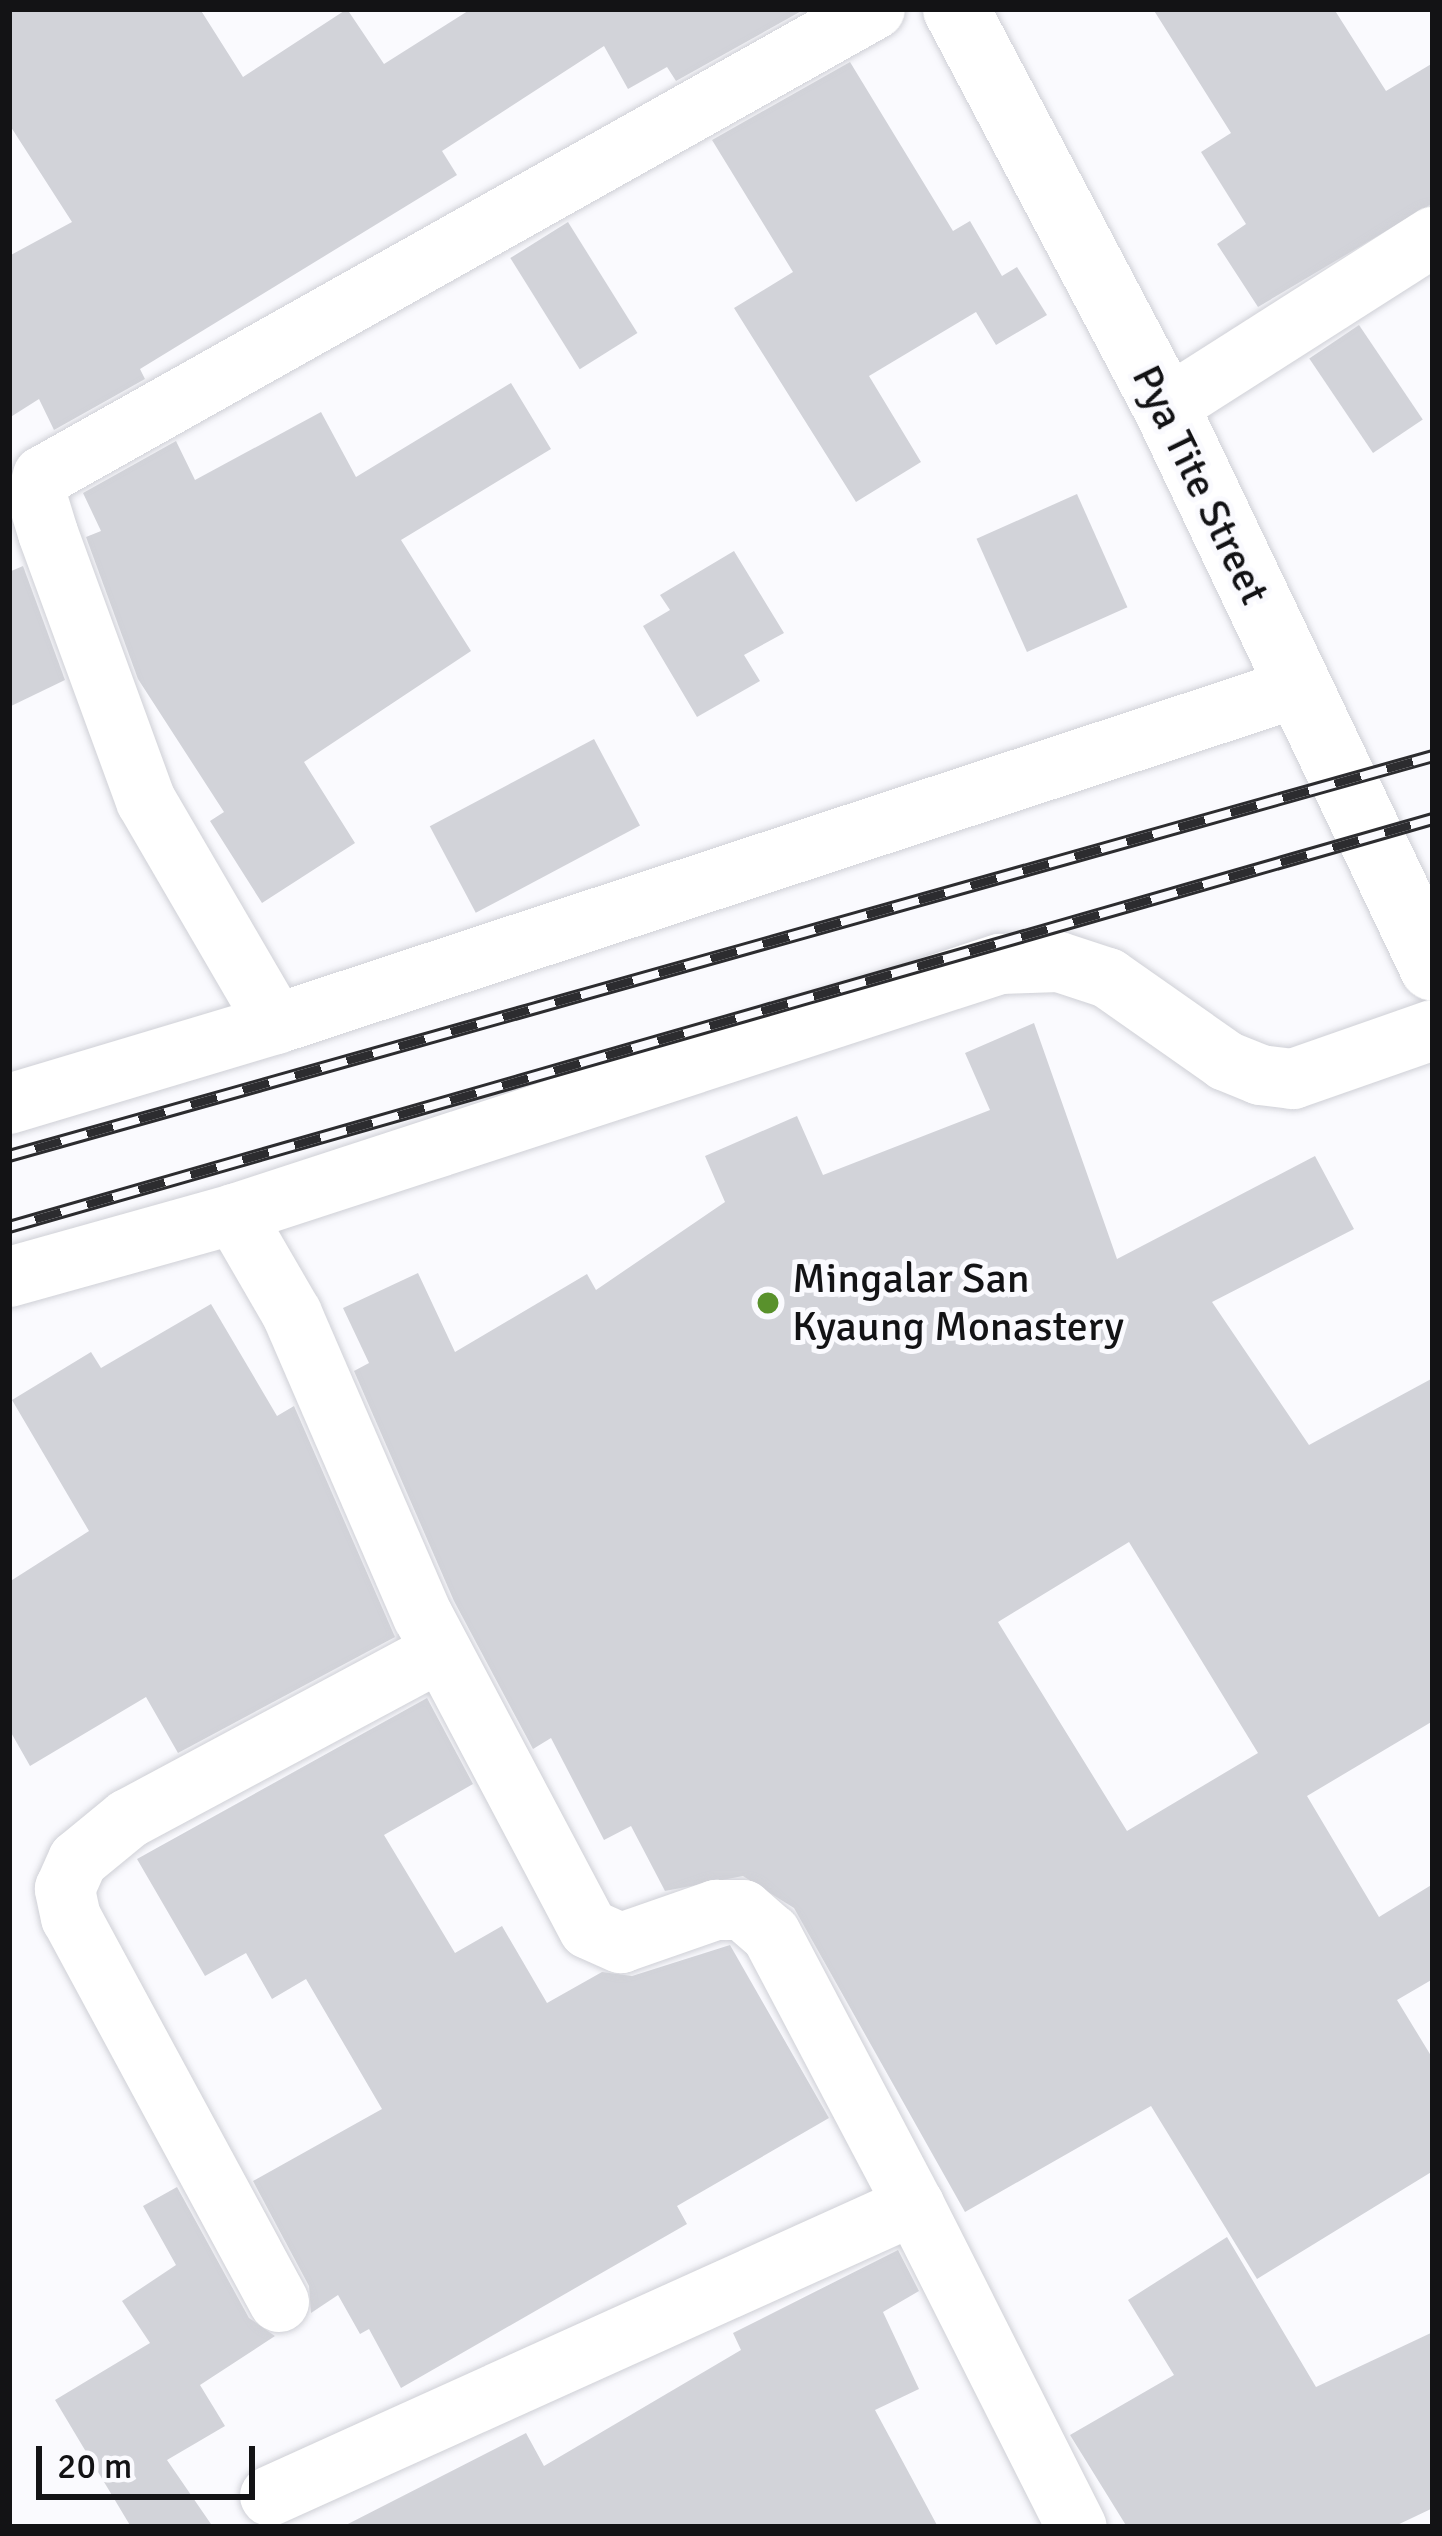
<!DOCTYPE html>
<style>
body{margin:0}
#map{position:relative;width:1442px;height:2536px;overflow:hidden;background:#fafafe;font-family:Signika,sans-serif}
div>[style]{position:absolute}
.building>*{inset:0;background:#d2d3d9;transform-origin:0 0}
.roads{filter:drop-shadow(0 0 3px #cfd0d6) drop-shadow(0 0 3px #cfd0d6)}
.minor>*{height:60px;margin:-30px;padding:0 30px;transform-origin:30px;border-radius:30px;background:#fff}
.tertiary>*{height:66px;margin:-33px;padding:0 33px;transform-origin:33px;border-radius:33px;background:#fff}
.rail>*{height:14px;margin-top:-7px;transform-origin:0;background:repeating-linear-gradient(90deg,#fafafe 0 27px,#2c2c2f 0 54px);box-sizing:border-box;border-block:3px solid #2c2c2f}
.dots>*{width:33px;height:33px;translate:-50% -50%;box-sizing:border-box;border:6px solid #fafafe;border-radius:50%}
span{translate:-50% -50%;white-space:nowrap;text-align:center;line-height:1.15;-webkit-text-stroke:10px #fafafe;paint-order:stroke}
.street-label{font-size:42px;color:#131315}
.poi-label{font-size:42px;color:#131315}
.left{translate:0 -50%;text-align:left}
.frame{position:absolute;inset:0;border:12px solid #131315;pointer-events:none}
.scale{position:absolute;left:36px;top:2446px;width:219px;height:54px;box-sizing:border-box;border:6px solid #131315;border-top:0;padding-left:15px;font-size:36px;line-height:42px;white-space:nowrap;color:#131315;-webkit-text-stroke:9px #fafafe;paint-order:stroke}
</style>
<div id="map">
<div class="building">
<div style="clip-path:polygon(9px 9px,200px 9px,243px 77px,347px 9px,384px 64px,471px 9px,805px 9px,676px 81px,667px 67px,628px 89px,604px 46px,442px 151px,457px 175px,140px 369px,145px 379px,54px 430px,39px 399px,9px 418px,9px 256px,72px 222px,9px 124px)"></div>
<div style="clip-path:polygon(1153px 9px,1334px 9px,1386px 91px,1433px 63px,1433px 203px,1258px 307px,1217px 244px,1246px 224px,1201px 152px,1231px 133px)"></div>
<div style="clip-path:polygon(850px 62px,953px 231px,970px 221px,1002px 276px,1017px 267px,1047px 315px,996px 345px,976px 312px,869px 376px,921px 462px,856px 502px,734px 308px,793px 272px,712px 140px)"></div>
<div style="left:568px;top:222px;width:131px;height:68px;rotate:58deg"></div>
<div style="left:1359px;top:325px;width:114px;height:60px;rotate:56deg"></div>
<div style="clip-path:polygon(511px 383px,551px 449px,401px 540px,471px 651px,304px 762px,355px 843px,262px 903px,210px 821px,224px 812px,138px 679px,86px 537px,101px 531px,83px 493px,176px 441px,195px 480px,321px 412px,356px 477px)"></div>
<div style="left:1077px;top:494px;width:124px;height:110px;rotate:66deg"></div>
<div style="clip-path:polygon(734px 551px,784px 633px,744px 655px,760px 681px,697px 717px,643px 626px,670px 610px,660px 595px)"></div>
<div style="clip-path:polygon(23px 566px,65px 680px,9px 707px,9px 572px)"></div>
<div style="left:594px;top:739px;width:98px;height:186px;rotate:62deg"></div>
<div style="clip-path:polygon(evenodd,1034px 1023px,1117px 1259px,1315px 1156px,1354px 1229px,1212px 1302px,1309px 1445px,1433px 1378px,1433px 1721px,1307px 1796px,1379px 1917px,1433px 1884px,1433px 1979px,1397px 2000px,1433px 2059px,1433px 2171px,1257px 2279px,1151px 2106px,965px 2212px,794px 1908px,743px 1876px,665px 1891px,631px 1826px,604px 1840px,551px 1738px,533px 1749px,454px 1601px,354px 1371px,369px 1363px,343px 1308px,418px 1273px,455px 1352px,587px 1274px,596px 1290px,725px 1202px,705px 1156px,797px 1116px,823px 1175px,990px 1110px,965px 1053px,1034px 1023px,1129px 1542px,1258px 1753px,1127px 1831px,998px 1622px,1129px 1542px)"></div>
<div style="clip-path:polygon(211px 1304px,277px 1416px,294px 1406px,395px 1637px,178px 1753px,146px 1697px,30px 1766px,9px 1729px,9px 1582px,89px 1531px,12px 1400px,91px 1352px,101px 1368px)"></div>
<div style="clip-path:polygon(427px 1698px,473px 1784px,384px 1835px,455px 1953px,502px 1926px,547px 2003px,602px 1972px,632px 1976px,730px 1945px,829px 2118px,677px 2206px,687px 2224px,401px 2388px,369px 2329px,360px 2334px,338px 2295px,311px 2313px,309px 2286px,253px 2181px,382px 2109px,306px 1979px,272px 1999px,246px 1953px,205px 1976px,137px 1859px)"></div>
<div style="clip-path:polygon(177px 2187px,249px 2318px,275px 2336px,200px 2385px,225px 2426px,167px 2460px,213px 2527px,131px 2527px,55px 2400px,150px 2343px,122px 2301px,176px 2265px,143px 2206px)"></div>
<div style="clip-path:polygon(1227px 2237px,1316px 2387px,1433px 2332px,1433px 2508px,1393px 2527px,1127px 2527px,1070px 2435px,1174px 2375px,1128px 2300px)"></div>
<div style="clip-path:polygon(898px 2250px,919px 2291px,883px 2312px,919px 2389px,875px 2410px,938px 2527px,342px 2527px,526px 2433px,544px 2466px,741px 2350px,733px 2333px)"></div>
</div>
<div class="roads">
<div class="minor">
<div style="left:1166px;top:407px;width:317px;rotate:-32.5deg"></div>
<div style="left:276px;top:1024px;width:258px;rotate:-120.2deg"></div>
<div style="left:146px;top:801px;width:285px;rotate:-110.1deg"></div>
<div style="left:48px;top:533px;width:38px;rotate:-107deg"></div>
<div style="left:37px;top:497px;width:22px;rotate:-74deg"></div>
<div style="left:43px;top:476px;width:954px;rotate:-29.31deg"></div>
<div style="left:9px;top:1104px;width:279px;rotate:-16.7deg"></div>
<div style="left:276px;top:1024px;width:1074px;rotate:-18.23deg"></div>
<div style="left:234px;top:1214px;width:116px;rotate:59.9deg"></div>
<div style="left:292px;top:1314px;width:329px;rotate:66.6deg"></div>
<div style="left:423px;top:1616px;width:354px;rotate:62.1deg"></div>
<div style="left:589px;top:1929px;width:35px;rotate:24deg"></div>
<div style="left:621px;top:1943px;width:101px;rotate:-19.2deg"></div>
<div style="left:716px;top:1910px;width:27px"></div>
<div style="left:743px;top:1910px;width:37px;rotate:41deg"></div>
<div style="left:771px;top:1934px;width:306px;rotate:62.2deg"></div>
<div style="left:9px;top:1277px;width:234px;rotate:-15.6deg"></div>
<div style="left:234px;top:1214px;width:806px;rotate:-18.08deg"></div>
<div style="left:1000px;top:964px;width:59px;rotate:-1.9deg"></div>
<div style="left:1059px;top:962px;width:52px;rotate:18.1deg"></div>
<div style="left:1108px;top:978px;width:144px;rotate:35.1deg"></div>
<div style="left:1226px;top:1061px;width:37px;rotate:22deg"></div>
<div style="left:1260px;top:1075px;width:33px;rotate:7deg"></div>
<div style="left:1293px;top:1079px;width:148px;rotate:-19.3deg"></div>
<div style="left:279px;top:2302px;width:437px;rotate:-118.4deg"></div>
<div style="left:71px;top:1918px;width:30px;rotate:-102deg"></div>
<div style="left:65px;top:1889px;width:32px;rotate:-66deg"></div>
<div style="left:78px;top:1860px;width:65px;rotate:-39.4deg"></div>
<div style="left:128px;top:1819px;width:355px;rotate:-28.2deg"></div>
<div style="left:270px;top:2496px;width:707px;rotate:-24.32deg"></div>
<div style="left:914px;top:2205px;width:361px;rotate:63.2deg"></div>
</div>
<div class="tertiary">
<div style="left:956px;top:9px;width:450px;rotate:62.2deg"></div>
<div style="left:1166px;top:407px;width:621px;rotate:64.55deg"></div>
</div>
</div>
<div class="rail">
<div style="left:9px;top:1156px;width:1479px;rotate:-15.69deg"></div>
<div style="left:9px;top:1227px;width:1481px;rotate:-15.99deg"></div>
</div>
<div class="dots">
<div style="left:768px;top:1303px;background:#59912c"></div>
</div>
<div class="street-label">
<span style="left:1200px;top:485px;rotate:64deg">Pya Tite Street</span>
</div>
<div class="poi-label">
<span class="left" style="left:792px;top:1303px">Mingalar San<br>Kyaung Monastery</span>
</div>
<div class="frame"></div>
<div class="scale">20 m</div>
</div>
